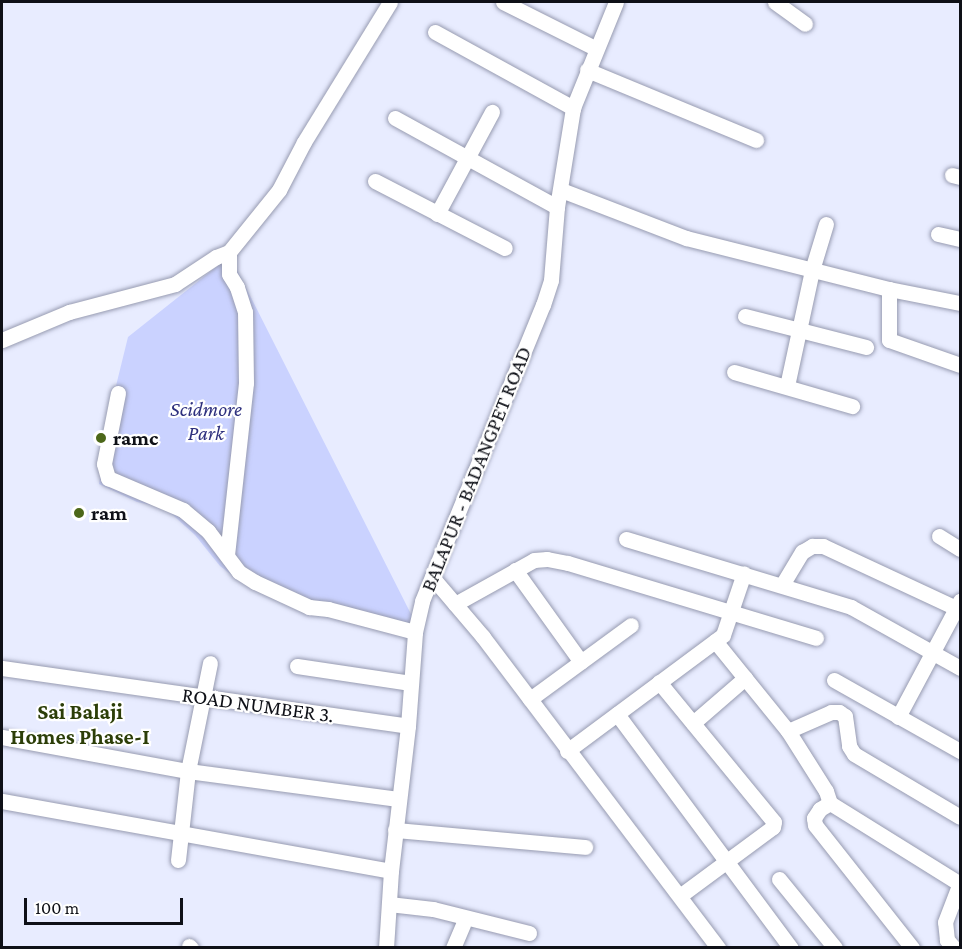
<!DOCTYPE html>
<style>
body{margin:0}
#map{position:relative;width:962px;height:949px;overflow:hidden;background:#e8ecff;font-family:"Crimson Pro",serif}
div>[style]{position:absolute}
.green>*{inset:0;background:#cad2ff}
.roads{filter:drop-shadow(0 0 2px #979bb1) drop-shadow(0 0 2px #979bb1)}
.minor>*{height:15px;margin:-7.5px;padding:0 7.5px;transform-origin:7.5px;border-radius:7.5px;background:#fff}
.dots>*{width:16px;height:16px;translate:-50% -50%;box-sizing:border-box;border:3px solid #fff;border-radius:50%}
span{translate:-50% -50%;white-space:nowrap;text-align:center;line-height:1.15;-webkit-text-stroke:4.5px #fff;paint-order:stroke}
.park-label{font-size:21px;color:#2e307e;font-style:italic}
.poi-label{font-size:21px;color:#0e1017;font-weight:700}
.left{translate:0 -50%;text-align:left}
.street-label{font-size:21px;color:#0e1017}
.neighbourhood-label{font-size:22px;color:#2c3e08;font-weight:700}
.frame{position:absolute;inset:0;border:3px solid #0e1017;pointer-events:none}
.scale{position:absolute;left:24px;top:898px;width:159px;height:27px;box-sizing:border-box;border:3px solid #0e1017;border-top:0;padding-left:8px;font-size:18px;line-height:21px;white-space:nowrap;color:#0e1017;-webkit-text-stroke:4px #fff;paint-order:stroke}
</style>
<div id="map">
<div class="green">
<div style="clip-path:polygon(230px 256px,415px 622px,386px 632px,339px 613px,304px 613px,242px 583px,220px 566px,195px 535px,165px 508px,137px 502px,99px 484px,114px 394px,128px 337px)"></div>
</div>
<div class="roads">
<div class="minor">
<div style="left:503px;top:2px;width:103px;rotate:26.6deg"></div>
<div style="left:775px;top:2px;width:37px;rotate:36deg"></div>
<div style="left:435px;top:32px;width:158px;rotate:28.8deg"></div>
<div style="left:587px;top:70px;width:183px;rotate:22.5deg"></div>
<div style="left:395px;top:118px;width:185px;rotate:28.8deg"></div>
<div style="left:952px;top:175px;width:8px;rotate:14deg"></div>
<div style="left:375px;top:181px;width:146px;rotate:27.3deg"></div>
<div style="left:561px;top:190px;width:134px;rotate:21deg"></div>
<div style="left:686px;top:238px;width:209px;rotate:14.1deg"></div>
<div style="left:889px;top:289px;width:72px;rotate:11.2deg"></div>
<div style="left:437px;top:214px;width:116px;rotate:-61.7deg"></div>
<div style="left:938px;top:234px;width:23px;rotate:13deg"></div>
<div style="left:889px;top:289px;width:51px;rotate:90deg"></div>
<div style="left:889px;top:340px;width:75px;rotate:19.4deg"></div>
<div style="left:745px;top:316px;width:125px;rotate:14.4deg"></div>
<div style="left:2px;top:340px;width:73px;rotate:-22.7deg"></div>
<div style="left:69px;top:312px;width:110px;rotate:-14.8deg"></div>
<div style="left:175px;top:284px;width:49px;rotate:-33.4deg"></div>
<div style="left:216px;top:257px;width:14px;rotate:-21deg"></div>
<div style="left:734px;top:372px;width:123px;rotate:16.1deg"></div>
<div style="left:787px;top:386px;width:119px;rotate:-77.8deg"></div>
<div style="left:812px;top:270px;width:48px;rotate:-73.1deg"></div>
<div style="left:118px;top:393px;width:72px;rotate:101.2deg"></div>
<div style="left:104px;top:464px;width:15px;rotate:74deg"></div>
<div style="left:108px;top:478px;width:82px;rotate:23.1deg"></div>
<div style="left:183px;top:510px;width:33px;rotate:40deg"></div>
<div style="left:208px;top:531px;width:51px;rotate:52.9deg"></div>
<div style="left:239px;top:572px;width:19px;rotate:32deg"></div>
<div style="left:255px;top:582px;width:60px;rotate:24.8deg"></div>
<div style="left:309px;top:607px;width:19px;rotate:6deg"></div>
<div style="left:328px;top:609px;width:90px;rotate:14.8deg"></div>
<div style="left:939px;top:536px;width:25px;rotate:32deg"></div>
<div style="left:626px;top:539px;width:235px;rotate:16.8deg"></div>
<div style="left:851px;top:607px;width:125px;rotate:29.2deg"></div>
<div style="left:227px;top:555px;width:173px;rotate:-83.7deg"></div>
<div style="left:246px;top:383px;width:71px;rotate:-90.8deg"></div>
<div style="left:245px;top:312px;width:26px;rotate:-108deg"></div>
<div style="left:237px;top:287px;width:15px;rotate:-122deg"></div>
<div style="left:229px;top:274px;width:22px;rotate:-90deg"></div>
<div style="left:229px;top:252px;width:80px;rotate:-51.1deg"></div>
<div style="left:279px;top:190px;width:54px;rotate:-62.5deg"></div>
<div style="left:304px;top:142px;width:164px;rotate:-58.4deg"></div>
<div style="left:515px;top:570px;width:113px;rotate:54.3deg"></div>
<div style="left:432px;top:577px;width:79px;rotate:49.6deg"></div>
<div style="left:483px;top:637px;width:390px;rotate:52.9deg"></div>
<div style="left:782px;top:585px;width:39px;rotate:-59deg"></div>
<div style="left:802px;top:552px;width:12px;rotate:-31deg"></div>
<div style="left:812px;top:546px;width:11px"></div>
<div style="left:823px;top:546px;width:151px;rotate:25deg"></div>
<div style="left:455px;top:604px;width:90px;rotate:-29.1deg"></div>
<div style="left:534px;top:560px;width:13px;rotate:-4deg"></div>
<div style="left:547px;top:559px;width:21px;rotate:11deg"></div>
<div style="left:568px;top:563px;width:259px;rotate:16.8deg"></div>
<div style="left:715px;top:641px;width:116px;rotate:51deg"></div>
<div style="left:788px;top:731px;width:71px;rotate:57.7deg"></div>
<div style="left:826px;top:791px;width:13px;rotate:72deg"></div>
<div style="left:830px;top:803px;width:153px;rotate:31.9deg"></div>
<div style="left:297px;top:666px;width:115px;rotate:8.5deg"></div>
<div style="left:2px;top:668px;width:410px;rotate:8.1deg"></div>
<div style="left:834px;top:680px;width:145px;rotate:29.4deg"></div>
<div style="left:659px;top:682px;width:181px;rotate:50.6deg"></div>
<div style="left:774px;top:822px;width:5px;rotate:101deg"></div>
<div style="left:773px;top:827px;width:114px;rotate:143.5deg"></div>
<div style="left:530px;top:699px;width:125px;rotate:-36.2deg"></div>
<div style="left:617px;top:714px;width:292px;rotate:53.4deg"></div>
<div style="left:898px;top:717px;width:132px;rotate:-61.9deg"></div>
<div style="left:693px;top:723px;width:69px;rotate:-40.9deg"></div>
<div style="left:788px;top:731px;width:47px;rotate:-23.8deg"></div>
<div style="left:831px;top:712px;width:8px"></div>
<div style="left:839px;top:712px;width:7px;rotate:34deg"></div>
<div style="left:845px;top:716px;width:30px;rotate:82deg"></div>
<div style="left:849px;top:746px;width:9px;rotate:58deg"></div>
<div style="left:854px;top:754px;width:123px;rotate:30.7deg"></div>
<div style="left:2px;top:737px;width:189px;rotate:10.4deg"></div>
<div style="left:188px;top:771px;width:212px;rotate:7.6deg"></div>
<div style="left:567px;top:751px;width:194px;rotate:-36.6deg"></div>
<div style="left:723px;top:635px;width:65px;rotate:-71.3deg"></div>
<div style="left:2px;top:801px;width:395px;rotate:10.2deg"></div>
<div style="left:830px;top:803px;width:12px;rotate:149deg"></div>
<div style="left:820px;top:809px;width:11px;rotate:124deg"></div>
<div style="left:814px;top:818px;width:7px;rotate:82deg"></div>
<div style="left:815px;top:825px;width:157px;rotate:51.7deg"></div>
<div style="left:395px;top:830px;width:191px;rotate:5.1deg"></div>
<div style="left:178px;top:860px;width:90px;rotate:-83.6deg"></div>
<div style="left:188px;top:771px;width:110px;rotate:-78.5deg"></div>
<div style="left:779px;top:879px;width:89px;rotate:50.9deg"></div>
<div style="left:389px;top:904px;width:44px;rotate:6.5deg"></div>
<div style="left:433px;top:909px;width:99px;rotate:14deg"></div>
<div style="left:189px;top:946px;width:3px;rotate:45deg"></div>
<div style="left:386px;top:948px;width:77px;rotate:-86.3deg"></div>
<div style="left:391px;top:871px;width:146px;rotate:-83.3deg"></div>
<div style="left:408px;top:726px;width:94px;rotate:-85.7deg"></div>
<div style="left:415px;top:632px;width:32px;rotate:-77deg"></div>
<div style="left:422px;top:601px;width:320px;rotate:-67.8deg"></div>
<div style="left:543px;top:305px;width:26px;rotate:-72deg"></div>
<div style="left:551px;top:280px;width:73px;rotate:-85.3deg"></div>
<div style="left:557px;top:207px;width:100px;rotate:-80.8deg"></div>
<div style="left:573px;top:108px;width:114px;rotate:-67.9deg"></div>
<div style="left:453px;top:948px;width:26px;rotate:-67deg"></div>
<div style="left:954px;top:948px;width:11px;rotate:-131deg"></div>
<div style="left:947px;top:940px;width:18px;rotate:-96deg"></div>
<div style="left:945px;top:922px;width:42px;rotate:-69deg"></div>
</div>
</div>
<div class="dots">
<div style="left:101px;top:438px;background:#4c6719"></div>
<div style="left:79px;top:513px;background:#4c6719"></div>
</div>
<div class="park-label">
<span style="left:206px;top:421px">Scidmore<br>Park</span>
</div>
<div class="poi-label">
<span class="left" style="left:113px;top:438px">ramc</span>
<span class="left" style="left:91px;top:513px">ram</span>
</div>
<div class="street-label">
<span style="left:476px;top:469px;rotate:-68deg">BALAPUR - BADANGPET ROAD</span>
<span style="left:258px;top:705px;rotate:8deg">ROAD NUMBER 3.</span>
</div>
<div class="neighbourhood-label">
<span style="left:80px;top:724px">Sai Balaji<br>Homes Phase-I</span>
</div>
<div class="frame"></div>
<div class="scale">100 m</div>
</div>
